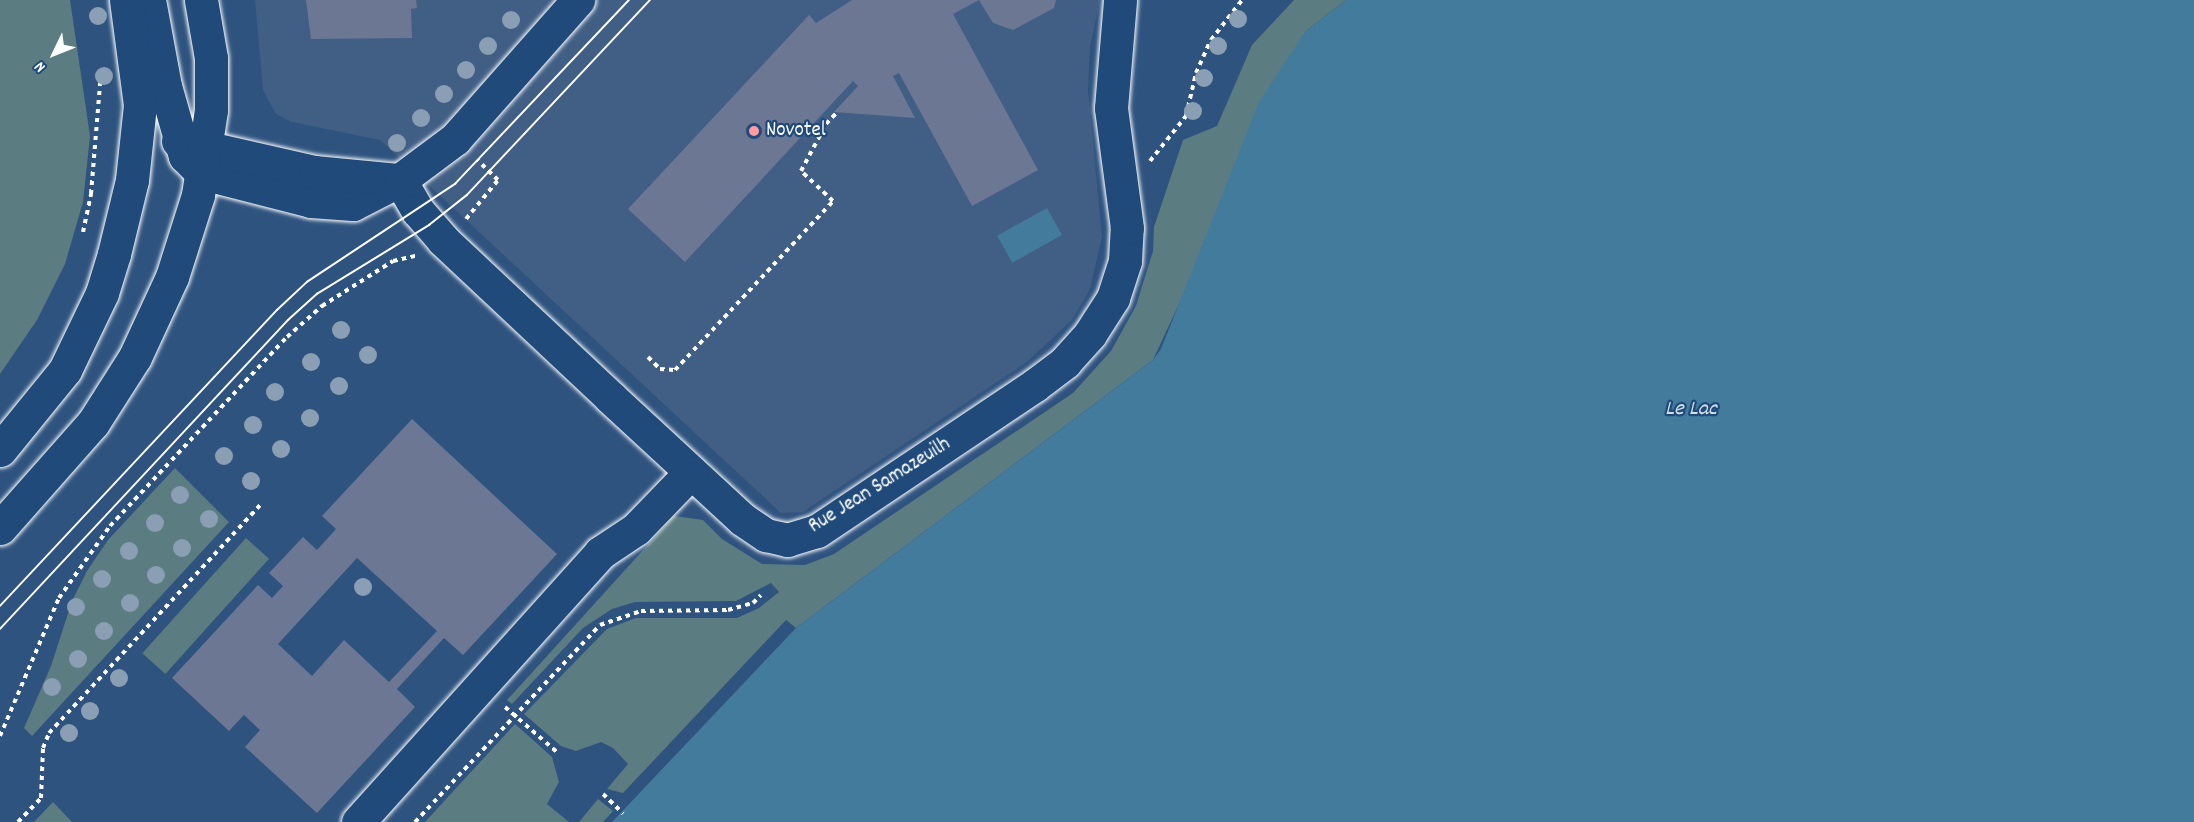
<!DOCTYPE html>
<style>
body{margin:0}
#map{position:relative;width:2194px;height:822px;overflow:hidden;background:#2e537f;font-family:Dekko,sans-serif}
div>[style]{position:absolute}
.built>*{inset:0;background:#415e85}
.green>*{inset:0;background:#5b7c81;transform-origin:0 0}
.water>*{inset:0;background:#437b9d;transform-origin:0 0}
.building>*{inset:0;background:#6c7793}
.path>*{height:4px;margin-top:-2px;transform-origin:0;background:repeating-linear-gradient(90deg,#fff 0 4.5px,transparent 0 9px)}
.roads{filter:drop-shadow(0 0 2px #fff) drop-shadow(0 0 2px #fff)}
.minor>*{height:33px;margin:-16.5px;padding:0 16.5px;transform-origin:16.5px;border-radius:16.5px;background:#1f4a7a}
.major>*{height:33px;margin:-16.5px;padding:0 16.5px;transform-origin:16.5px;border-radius:16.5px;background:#1f4a7a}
.tram>*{height:1.5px;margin:-0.75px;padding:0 0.75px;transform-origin:0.75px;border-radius:0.75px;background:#fff}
.trees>*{width:18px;height:18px;margin:-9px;border-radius:50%;background:#8a9fb4}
.dots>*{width:16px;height:16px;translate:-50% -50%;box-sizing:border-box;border:3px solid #1f4a7a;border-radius:50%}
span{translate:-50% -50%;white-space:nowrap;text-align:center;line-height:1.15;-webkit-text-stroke:4.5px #1f4a7a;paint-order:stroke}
.poi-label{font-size:21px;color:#fff}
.left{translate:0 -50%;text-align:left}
.street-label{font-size:21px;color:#fff}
.water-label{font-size:22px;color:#d0dee6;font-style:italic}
.north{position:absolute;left:24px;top:24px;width:60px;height:60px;-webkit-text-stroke:4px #1f4a7a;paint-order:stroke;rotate:227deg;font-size:16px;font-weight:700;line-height:24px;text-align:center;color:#fff}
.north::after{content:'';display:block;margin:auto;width:21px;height:27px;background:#fff;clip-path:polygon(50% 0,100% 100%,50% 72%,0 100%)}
</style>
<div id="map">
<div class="built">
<div style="clip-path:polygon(255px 0,1100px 0,1090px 47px,1088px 90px,1102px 237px,1090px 289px,1072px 320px,1027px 362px,803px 512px,781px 513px,380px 140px,292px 122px,276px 114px,263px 90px)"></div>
</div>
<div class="green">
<div style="clip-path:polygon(0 0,70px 0,90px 136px,83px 202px,65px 264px,37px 320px,0 374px)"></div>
<div style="clip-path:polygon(1294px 0,1346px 0,1305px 32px,1153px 360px,796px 628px,786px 620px,623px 793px,607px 789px,628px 764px,613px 748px,601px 742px,576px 751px,561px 746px,524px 714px,607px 629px,636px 618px,737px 618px,759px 608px,779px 592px,771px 583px,736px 601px,635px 602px,612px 609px,583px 628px,512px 704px,507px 700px,674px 516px,703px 520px,722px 539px,762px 564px,805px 565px,834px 554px,1073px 393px,1111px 351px,1136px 306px,1153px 251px,1154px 227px,1183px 140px,1217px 126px,1252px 45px)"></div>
<div style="clip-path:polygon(175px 468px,229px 522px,32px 736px,24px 728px,51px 666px,72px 601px,87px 571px,108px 540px)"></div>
<div style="left:246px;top:538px;width:31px;height:155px;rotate:42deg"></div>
<div style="clip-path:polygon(515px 724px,552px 757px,559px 782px,547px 804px,569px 822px,425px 822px)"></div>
<div style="clip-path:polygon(598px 799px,613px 811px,603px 822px,579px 822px)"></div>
<div style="clip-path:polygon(53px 802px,72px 822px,34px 822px)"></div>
</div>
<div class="water">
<div style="clip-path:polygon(1346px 0,2194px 0,2194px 822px,612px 822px,796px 628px,1153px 360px,1161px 349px,1259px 102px,1305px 32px)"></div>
<div style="left:1047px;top:208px;width:31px;height:57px;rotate:61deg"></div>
</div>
<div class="building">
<div style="clip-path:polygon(306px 0,416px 0,417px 8px,411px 9px,412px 38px,311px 39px)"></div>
<div style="clip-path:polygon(852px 0,1056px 0,1054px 8px,1013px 30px,993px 23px,979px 0,953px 14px,1038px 170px,972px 206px,899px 73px,893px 76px,915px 118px,834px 112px,858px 86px,853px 81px,685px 262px,628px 209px,809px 15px,816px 23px)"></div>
<div style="clip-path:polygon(evenodd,412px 419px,557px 554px,463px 655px,444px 638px,397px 689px,415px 707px,317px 813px,245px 747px,260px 730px,244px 715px,229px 731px,172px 678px,258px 585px,272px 598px,283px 586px,269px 573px,303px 537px,317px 550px,336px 529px,322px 516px,412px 419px,357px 558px,437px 631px,389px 682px,344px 640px,312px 676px,278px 644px,357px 558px)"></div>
</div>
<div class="path">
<div style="left:1150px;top:161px;width:58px;rotate:-51.3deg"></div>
<div style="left:1186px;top:116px;width:44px;rotate:-76.9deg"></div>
<div style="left:1196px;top:73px;width:36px;rotate:-66deg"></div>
<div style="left:1211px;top:40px;width:51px;rotate:-52.2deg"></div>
<div style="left:466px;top:219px;width:50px;rotate:-50.6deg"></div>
<div style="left:498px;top:180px;width:28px;rotate:-136deg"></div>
<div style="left:83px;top:232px;width:39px;rotate:-78deg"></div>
<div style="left:91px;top:194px;width:121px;rotate:-85.3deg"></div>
<div style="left:648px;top:357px;width:17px;rotate:45deg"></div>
<div style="left:660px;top:369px;width:15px;rotate:4deg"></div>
<div style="left:675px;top:370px;width:231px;rotate:-46.9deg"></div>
<div style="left:833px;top:201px;width:44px;rotate:-136.8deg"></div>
<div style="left:801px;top:171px;width:53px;rotate:-62deg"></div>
<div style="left:826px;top:124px;width:16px;rotate:-47deg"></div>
<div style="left:505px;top:707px;width:69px;rotate:40.9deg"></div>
<div style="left:0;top:736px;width:150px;rotate:-66.9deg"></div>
<div style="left:59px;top:598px;width:88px;rotate:-54.7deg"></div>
<div style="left:110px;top:526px;width:259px;rotate:-46.9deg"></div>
<div style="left:287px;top:337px;width:47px;rotate:-41.5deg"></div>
<div style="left:322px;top:306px;width:84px;rotate:-32.4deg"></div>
<div style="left:393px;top:261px;width:23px;rotate:-13deg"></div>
<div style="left:603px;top:794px;width:28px;rotate:44deg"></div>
<div style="left:18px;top:822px;width:33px;rotate:-46deg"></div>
<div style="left:41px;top:798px;width:50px;rotate:-87.7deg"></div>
<div style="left:43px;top:748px;width:16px;rotate:-68deg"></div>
<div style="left:49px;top:733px;width:311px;rotate:-47.2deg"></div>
<div style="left:415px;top:822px;width:270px;rotate:-46.8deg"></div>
<div style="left:600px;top:625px;width:43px;rotate:-18.9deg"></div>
<div style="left:641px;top:611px;width:87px;rotate:-0.7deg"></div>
<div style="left:728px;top:610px;width:26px;rotate:-16deg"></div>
<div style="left:753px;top:603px;width:11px;rotate:-45deg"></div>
</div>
<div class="roads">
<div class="minor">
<div style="left:149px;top:0;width:87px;rotate:79.5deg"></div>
<div style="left:165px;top:86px;width:73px;rotate:74.1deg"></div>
<div style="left:185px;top:156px;width:24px;rotate:45deg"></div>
<div style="left:202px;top:173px;width:113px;rotate:14.4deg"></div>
<div style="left:311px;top:201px;width:42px;rotate:4.1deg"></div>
<div style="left:353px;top:204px;width:53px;rotate:-27.1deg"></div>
<div style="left:400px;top:180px;width:69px;rotate:-36.7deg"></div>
<div style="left:455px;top:139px;width:186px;rotate:-48.5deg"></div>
<div style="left:178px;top:141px;width:139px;rotate:12.8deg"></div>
<div style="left:314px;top:172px;width:84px;rotate:5.4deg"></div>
<div style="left:400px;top:180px;width:36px;rotate:60deg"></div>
<div style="left:418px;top:211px;width:38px;rotate:49deg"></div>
<div style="left:443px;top:240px;width:229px;rotate:43.2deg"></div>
<div style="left:610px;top:397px;width:180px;rotate:42.7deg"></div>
<div style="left:742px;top:519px;width:29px;rotate:34deg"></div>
<div style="left:766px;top:535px;width:22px;rotate:13deg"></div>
<div style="left:787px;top:540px;width:31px;rotate:-17deg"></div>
<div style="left:817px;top:531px;width:262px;rotate:-33.8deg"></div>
<div style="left:1035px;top:385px;width:38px;rotate:-37deg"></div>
<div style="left:1065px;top:362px;width:38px;rotate:-48deg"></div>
<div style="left:1090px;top:334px;width:43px;rotate:-57.4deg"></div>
<div style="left:1113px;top:298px;width:39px;rotate:-72deg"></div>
<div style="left:1125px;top:261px;width:33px;rotate:-87deg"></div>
<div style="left:1127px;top:228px;width:121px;rotate:-97.6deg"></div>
<div style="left:1111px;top:108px;width:108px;rotate:-85.2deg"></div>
<div style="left:358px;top:822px;width:362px;rotate:-48deg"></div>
<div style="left:600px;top:553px;width:43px;rotate:-33.7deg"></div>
<div style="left:636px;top:529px;width:79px;rotate:-46deg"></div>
</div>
<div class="major">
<div style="left:0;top:450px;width:103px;rotate:-50.9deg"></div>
<div style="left:65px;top:370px;width:85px;rotate:-64.3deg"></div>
<div style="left:102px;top:293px;width:41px;rotate:-72.9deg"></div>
<div style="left:114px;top:254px;width:76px;rotate:-76.3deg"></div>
<div style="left:132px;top:180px;width:75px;rotate:-83.9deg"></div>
<div style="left:140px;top:105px;width:106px;rotate:-97.6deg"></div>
<div style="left:0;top:528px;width:140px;rotate:-48.5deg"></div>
<div style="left:93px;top:423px;width:78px;rotate:-57.5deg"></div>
<div style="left:135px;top:357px;width:88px;rotate:-65.2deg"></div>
<div style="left:172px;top:277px;width:86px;rotate:-72.4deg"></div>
<div style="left:198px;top:195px;width:86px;rotate:-81.3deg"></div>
<div style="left:211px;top:110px;width:52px;rotate:-90deg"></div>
<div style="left:211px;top:58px;width:59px;rotate:-99.8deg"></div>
</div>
</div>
<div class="tram">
<div style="left:0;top:606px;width:405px;rotate:-46.9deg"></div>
<div style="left:277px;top:310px;width:41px;rotate:-43deg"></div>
<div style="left:307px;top:282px;width:178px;rotate:-33.5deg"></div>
<div style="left:455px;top:184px;width:253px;rotate:-46.6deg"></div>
<div style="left:0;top:629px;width:422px;rotate:-47deg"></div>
<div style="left:288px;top:320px;width:39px;rotate:-42deg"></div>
<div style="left:317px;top:294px;width:132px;rotate:-31.6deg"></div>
<div style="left:429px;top:225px;width:48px;rotate:-38.3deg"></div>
<div style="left:467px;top:195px;width:267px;rotate:-46.8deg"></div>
</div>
<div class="trees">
<div style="left:98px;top:16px"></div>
<div style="left:1238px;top:19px"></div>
<div style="left:511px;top:20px"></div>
<div style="left:488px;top:46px"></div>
<div style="left:1218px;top:46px"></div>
<div style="left:466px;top:70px"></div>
<div style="left:104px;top:76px"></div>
<div style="left:1204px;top:78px"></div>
<div style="left:444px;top:94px"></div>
<div style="left:1193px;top:111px"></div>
<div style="left:421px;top:118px"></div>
<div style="left:397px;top:143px"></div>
<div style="left:341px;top:330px"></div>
<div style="left:368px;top:355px"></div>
<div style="left:311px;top:362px"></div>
<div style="left:339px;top:386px"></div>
<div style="left:275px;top:392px"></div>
<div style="left:310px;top:418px"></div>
<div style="left:253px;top:425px"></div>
<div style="left:281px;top:449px"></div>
<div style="left:224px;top:456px"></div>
<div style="left:251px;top:481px"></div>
<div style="left:180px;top:495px"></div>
<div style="left:209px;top:519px"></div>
<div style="left:155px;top:523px"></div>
<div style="left:182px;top:548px"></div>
<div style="left:129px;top:551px"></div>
<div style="left:156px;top:575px"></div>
<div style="left:102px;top:579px"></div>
<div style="left:363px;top:587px"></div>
<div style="left:130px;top:603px"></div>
<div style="left:76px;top:607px"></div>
<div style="left:104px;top:631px"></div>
<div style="left:78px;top:659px"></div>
<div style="left:119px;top:678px"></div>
<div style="left:52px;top:687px"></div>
<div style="left:90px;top:711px"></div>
<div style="left:69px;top:733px"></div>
</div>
<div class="dots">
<div style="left:754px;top:131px;background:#ff9aa2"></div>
</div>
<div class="poi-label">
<span class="left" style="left:766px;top:131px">Novotel</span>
</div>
<div class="street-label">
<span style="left:880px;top:486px;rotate:-32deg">Rue Jean Samazeuilh</span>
</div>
<div class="water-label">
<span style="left:1691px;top:410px">Le Lac</span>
</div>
<div class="north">N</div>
</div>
